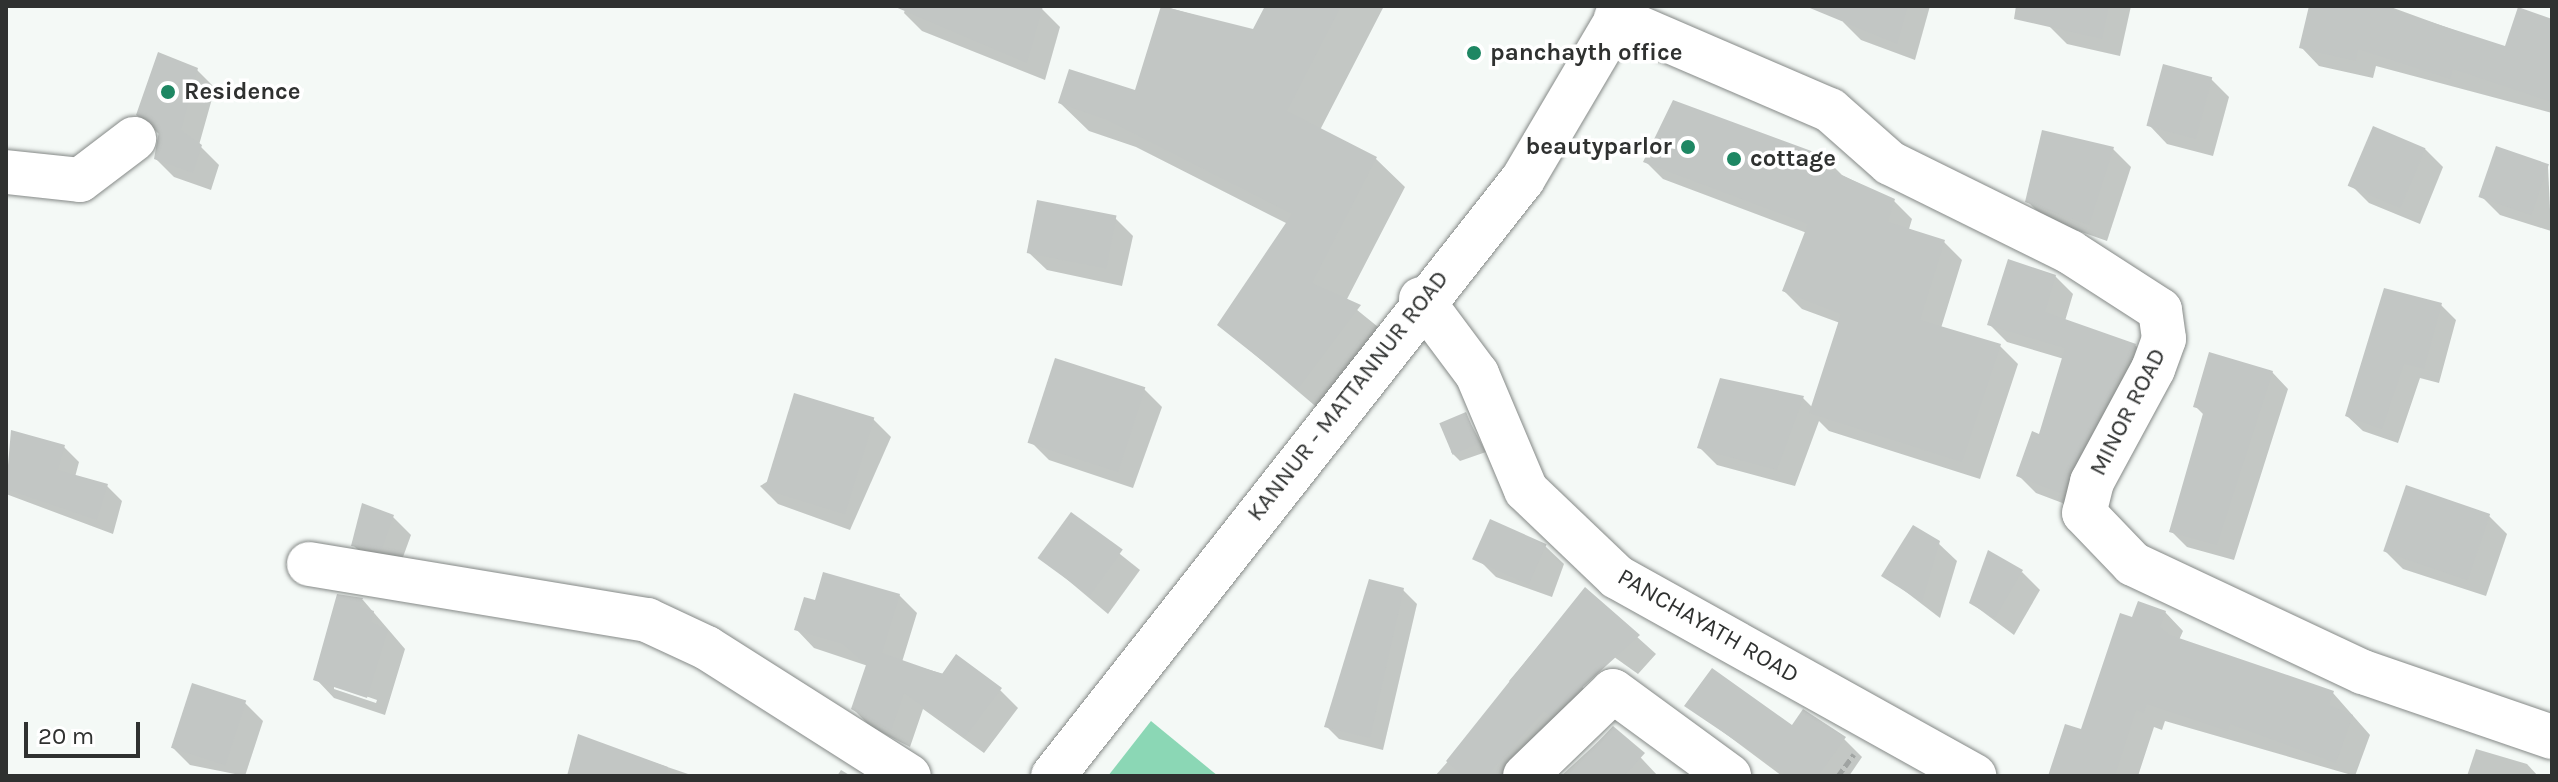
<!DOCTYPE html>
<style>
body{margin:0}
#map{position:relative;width:2558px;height:782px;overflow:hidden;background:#f4f9f6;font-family:Karla,sans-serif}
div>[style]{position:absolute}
.green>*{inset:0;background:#8bd7b5}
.shadow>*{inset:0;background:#0003}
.building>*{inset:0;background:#c2c6c4;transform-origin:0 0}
.path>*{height:5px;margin-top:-2.5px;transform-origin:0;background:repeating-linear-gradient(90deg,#a0a4a2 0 8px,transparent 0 12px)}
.roads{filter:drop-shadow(0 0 2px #858987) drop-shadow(0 0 2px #858987)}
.minor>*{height:44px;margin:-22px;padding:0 22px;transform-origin:22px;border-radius:22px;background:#fff}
.major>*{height:44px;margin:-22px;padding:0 22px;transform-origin:22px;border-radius:22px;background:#fff}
.dots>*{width:22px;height:22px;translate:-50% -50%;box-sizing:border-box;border:4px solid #fff;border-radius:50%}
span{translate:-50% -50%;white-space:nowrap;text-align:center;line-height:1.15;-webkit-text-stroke:7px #fff;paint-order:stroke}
.poi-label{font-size:24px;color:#2f3130;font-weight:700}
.left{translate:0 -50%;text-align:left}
.right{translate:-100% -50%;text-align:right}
.street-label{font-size:24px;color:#2f3130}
.frame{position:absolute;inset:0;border:8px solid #2f3130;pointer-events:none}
.scale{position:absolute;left:24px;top:722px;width:116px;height:36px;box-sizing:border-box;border:4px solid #2f3130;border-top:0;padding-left:10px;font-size:24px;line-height:28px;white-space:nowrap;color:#2f3130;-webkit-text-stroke:6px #fff;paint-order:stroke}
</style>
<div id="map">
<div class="green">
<div style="clip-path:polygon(1151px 721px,1218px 776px,1108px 776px)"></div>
</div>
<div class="shadow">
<div style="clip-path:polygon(906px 6px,1042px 9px,1060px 27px,1045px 80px,922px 31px,904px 13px)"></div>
<div style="clip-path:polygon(1163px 6px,1254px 32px,1267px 6px,1384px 6px,1320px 130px,1376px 159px,1405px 187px,1346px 301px,1388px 335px,1327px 416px,1220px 325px,1288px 224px,1136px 147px,1089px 131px,1060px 103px,1136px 92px)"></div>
<div style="clip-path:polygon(1847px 6px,1930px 6px,1915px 60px,1861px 40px,1843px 22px)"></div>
<div style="clip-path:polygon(2053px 6px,2131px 6px,2120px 56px,2067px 44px,2048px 25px)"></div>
<div style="clip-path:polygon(2311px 6px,2388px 6px,2506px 49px,2552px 21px,2552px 113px,2376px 66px,2373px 78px,2319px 66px,2301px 47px)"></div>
<div style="clip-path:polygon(197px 70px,215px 88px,199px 145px,219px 165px,211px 190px,174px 177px,156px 159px,160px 135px,138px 114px)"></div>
<div style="clip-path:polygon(2211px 79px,2229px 97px,2213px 156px,2167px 144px,2149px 125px)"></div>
<div style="clip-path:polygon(2043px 133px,2113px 149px,2131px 167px,2107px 241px,2045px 219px,2027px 201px)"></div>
<div style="clip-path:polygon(2425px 149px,2443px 167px,2420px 224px,2369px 203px,2351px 185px)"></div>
<div style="clip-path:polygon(1824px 157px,1842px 175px,1894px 201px,1912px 219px,1909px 229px,1944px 242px,1962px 260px,1941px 328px,2000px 346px,2018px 364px,1980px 479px,1829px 431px,1819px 421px,1795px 486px,1717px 465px,1699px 447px,1803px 398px,1813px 408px,1840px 323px,1802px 309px,1784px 291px,1807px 233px,1663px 179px,1646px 162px)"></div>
<div style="clip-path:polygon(2548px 166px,2551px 231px,2500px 215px,2482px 197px)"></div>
<div style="clip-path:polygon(1115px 218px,1133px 236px,1122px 286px,1047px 270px,1028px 252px)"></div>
<div style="clip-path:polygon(2055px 276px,2073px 294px,2065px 321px,2135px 345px,2153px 363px,2081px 510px,2036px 493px,2018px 475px,2041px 437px,2064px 359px,2007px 342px,1989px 324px)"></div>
<div style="clip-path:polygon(2441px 305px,2456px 320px,2439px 383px,2420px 378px,2398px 443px,2363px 431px,2347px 416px)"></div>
<div style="clip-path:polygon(2272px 372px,2288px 389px,2234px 560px,2187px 547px,2171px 531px,2204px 415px,2195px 406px)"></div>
<div style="clip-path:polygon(1144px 389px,1162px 407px,1133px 488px,1049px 460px,1031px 442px)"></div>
<div style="clip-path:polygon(1466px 415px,1486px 452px,1460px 461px,1451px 452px)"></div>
<div style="clip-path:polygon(873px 419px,891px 437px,850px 530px,778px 504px,760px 486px)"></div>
<div style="clip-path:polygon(12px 432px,64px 447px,79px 462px,75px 477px,107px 486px,122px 501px,113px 534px,6px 494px)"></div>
<div style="clip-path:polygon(1071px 515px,1140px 570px,1108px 614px,1044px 560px)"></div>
<div style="clip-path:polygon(2489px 516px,2507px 534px,2486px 596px,2403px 569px,2385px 551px)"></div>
<div style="clip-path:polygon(393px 517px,411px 535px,399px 568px,371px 563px,353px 545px)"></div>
<div style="clip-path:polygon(1938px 543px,1957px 561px,1940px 618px,1884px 575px)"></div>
<div style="clip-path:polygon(1545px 546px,1564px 564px,1552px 597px,1496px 577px,1478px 559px)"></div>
<div style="clip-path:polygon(2022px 572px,2040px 590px,2014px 635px,1971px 603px)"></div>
<div style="clip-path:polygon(1403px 590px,1417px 604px,1383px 750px,1339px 739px,1326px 726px)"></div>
<div style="clip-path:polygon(1585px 590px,1656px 654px,1638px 674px,1603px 649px,1577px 682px,1600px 704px,1525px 776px,1435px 776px,1514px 687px,1509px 681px)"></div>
<div style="clip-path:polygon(899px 595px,917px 613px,902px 662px,1000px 690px,1018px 708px,984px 753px,923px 709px,910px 747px,871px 727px,853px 709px,868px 666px,814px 648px,796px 629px,816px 602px)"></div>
<div style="clip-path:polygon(evenodd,363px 600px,405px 649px,385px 715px,334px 698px,316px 679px,337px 601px,363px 600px,334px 685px,377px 700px,376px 703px,334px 689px,334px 685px)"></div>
<div style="clip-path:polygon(2165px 612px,2183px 631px,2179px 640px,2333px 693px,2370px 735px,2355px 776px,2165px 721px,2162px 730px,2154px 727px,2138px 776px,2052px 776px,2082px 731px,2133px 620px)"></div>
<div style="clip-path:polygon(245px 703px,263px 721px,245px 776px,190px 765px,172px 747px)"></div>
<div style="clip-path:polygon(1687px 705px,1844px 739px,1862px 757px,1849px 776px,1782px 776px)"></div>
<div style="clip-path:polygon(1613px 728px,1658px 776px,1561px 776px)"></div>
<div style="clip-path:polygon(579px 737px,694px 776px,569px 776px)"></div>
<div style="clip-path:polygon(2476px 749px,2527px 764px,2538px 776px,2467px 776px)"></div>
<div style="clip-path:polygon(841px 770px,851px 776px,837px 776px)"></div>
</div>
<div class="building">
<div style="clip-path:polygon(893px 6px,1043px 6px,1027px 63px)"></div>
<div style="clip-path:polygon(1161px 6px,1253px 29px,1265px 6px,1341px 6px,1287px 111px,1377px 157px,1312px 283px,1361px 305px,1298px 389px,1217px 325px,1292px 214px,1105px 119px,1058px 103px,1069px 69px,1135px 90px)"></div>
<div style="clip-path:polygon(1805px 6px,1908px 6px,1897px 44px)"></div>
<div style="clip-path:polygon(2016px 6px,2109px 6px,2102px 39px,2014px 19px)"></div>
<div style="clip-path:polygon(2309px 6px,2381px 6px,2505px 46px,2518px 7px,2552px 19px,2552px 102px,2453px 69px,2450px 79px,2358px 49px,2356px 61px,2299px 48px)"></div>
<div style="clip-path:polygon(158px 52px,198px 68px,181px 130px,202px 145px,193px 173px,154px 159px,159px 131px,136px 115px)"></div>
<div style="left:2163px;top:64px;width:51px;height:64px;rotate:15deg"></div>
<div style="clip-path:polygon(1673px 100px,1825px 156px,1821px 166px,1895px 199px,1888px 222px,1945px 240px,1920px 320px,2001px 344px,1962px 462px,1809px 413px,1841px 314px,1782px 291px,1808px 224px,1643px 162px)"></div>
<div style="left:2373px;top:126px;width:57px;height:65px;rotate:23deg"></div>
<div style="clip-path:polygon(2042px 130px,2114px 147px,2089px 225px,2025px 202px)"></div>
<div style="left:2496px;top:146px;width:56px;height:54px;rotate:19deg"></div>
<div style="left:1037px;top:200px;width:81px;height:54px;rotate:11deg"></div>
<div style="clip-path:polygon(2008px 259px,2056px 275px,2045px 312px,2136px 344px,2063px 494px,2016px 476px,2032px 431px,2039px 434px,2065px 348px,1987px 325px)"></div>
<div style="clip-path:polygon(2384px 288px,2442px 303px,2424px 369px,2404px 364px,2382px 429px,2345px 416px)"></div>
<div style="clip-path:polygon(2209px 352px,2273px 371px,2217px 545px,2169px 532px,2204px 410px,2193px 407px)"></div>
<div style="left:1055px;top:358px;width:95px;height:89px;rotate:18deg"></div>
<div style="clip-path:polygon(1720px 378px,1804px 396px,1777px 470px,1697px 448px)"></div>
<div style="left:794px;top:393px;width:84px;height:101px;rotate:17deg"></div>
<div style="left:1466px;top:412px;width:34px;height:29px;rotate:67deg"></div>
<div style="clip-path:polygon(11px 430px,65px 445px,58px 470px,108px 484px,97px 520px,6px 489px)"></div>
<div style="left:2406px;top:485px;width:89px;height:70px;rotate:19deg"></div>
<div style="clip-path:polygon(362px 503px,394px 515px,381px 551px,351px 546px)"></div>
<div style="left:1071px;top:512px;width:64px;height:57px;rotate:36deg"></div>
<div style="left:1490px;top:519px;width:62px;height:44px;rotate:24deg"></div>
<div style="clip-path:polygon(1913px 525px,1940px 541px,1922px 602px,1881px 576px)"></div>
<div style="clip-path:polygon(1988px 550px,2023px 570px,1995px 618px,1969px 603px)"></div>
<div style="clip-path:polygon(823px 572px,900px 594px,882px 653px,942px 674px,956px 654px,1002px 688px,965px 737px,904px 693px,891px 731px,851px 709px,866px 665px,843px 644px,794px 630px,804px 597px,815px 600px)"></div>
<div style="clip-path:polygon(1369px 579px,1404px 588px,1370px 738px,1324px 727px)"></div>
<div style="clip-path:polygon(1585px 587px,1640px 635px,1551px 716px,1544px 711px,1487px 776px,1463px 776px,1446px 761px)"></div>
<div style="clip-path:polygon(337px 594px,363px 598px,360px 607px,374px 611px,371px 622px,388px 630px,367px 698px,313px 680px)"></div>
<div style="clip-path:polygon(2138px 601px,2166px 611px,2160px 627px,2170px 635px,2334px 691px,2329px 705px,2353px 715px,2336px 763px,2230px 724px,2228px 731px,2147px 704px,2144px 713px,2136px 710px,2115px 776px,2048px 776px,2065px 724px,2081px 729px,2120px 613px,2132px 617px)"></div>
<div style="clip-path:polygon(1712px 668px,1792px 725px,1803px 709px,1846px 737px,1818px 776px,1788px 776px,1684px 706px)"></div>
<div style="left:192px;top:683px;width:57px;height:68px;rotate:18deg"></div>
<div style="clip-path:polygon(1613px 726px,1645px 753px,1624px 776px,1566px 776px)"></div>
<div style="clip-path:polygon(578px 734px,668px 767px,667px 776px,567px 776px)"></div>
</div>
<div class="path">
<div style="left:1838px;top:776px;width:27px;rotate:-54deg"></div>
</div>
<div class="roads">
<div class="minor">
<div style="left:1616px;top:18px;width:233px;rotate:23.3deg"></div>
<div style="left:1830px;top:110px;width:80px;rotate:41.5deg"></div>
<div style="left:1890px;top:163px;width:201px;rotate:26.3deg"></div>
<div style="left:2070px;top:252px;width:107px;rotate:32.8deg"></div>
<div style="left:2160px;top:310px;width:29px;rotate:82deg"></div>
<div style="left:2164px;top:339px;width:32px;rotate:110deg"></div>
<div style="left:2153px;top:369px;width:128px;rotate:118.4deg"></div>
<div style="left:2092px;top:482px;width:32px;rotate:104deg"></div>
<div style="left:2084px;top:513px;width:71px;rotate:46.1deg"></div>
<div style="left:2133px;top:564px;width:254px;rotate:25.2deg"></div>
<div style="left:2363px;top:672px;width:200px;rotate:19deg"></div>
<div style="left:6px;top:172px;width:74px;rotate:6.2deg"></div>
<div style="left:80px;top:180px;width:68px;rotate:-37.2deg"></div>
<div style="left:1421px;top:299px;width:94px;rotate:53.3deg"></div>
<div style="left:1477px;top:374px;width:126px;rotate:67.1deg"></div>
<div style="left:1526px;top:490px;width:126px;rotate:43.7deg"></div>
<div style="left:1617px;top:577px;width:409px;rotate:29.1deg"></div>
<div style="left:309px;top:564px;width:343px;rotate:9.4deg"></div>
<div style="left:647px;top:620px;width:66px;rotate:25deg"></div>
<div style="left:707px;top:648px;width:239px;rotate:32.4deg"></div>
<div style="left:1525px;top:776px;width:122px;rotate:-44deg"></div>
<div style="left:1613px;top:691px;width:144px;rotate:36.2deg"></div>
</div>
<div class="major">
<div style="left:1053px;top:776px;width:760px;rotate:-51.79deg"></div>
<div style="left:1523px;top:179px;width:201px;rotate:-59.5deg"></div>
</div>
</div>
<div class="dots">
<div style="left:1474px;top:53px;background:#1e8763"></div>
<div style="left:168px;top:92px;background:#1e8763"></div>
<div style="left:1688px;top:147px;background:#1e8763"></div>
<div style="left:1734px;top:159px;background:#1e8763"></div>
</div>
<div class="poi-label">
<span class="left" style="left:1490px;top:53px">panchayth office</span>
<span class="left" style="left:184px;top:92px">Residence</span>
<span class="right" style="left:1672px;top:147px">beautyparlor</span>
<span class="left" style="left:1750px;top:159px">cottage</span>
</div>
<div class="street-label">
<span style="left:1348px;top:396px;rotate:-52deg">KANNUR - MATTANNUR ROAD</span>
<span style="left:2128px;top:412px;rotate:-63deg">MINOR ROAD</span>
<span style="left:1708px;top:626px;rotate:30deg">PANCHAYATH ROAD</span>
</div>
<div class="frame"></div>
<div class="scale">20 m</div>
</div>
